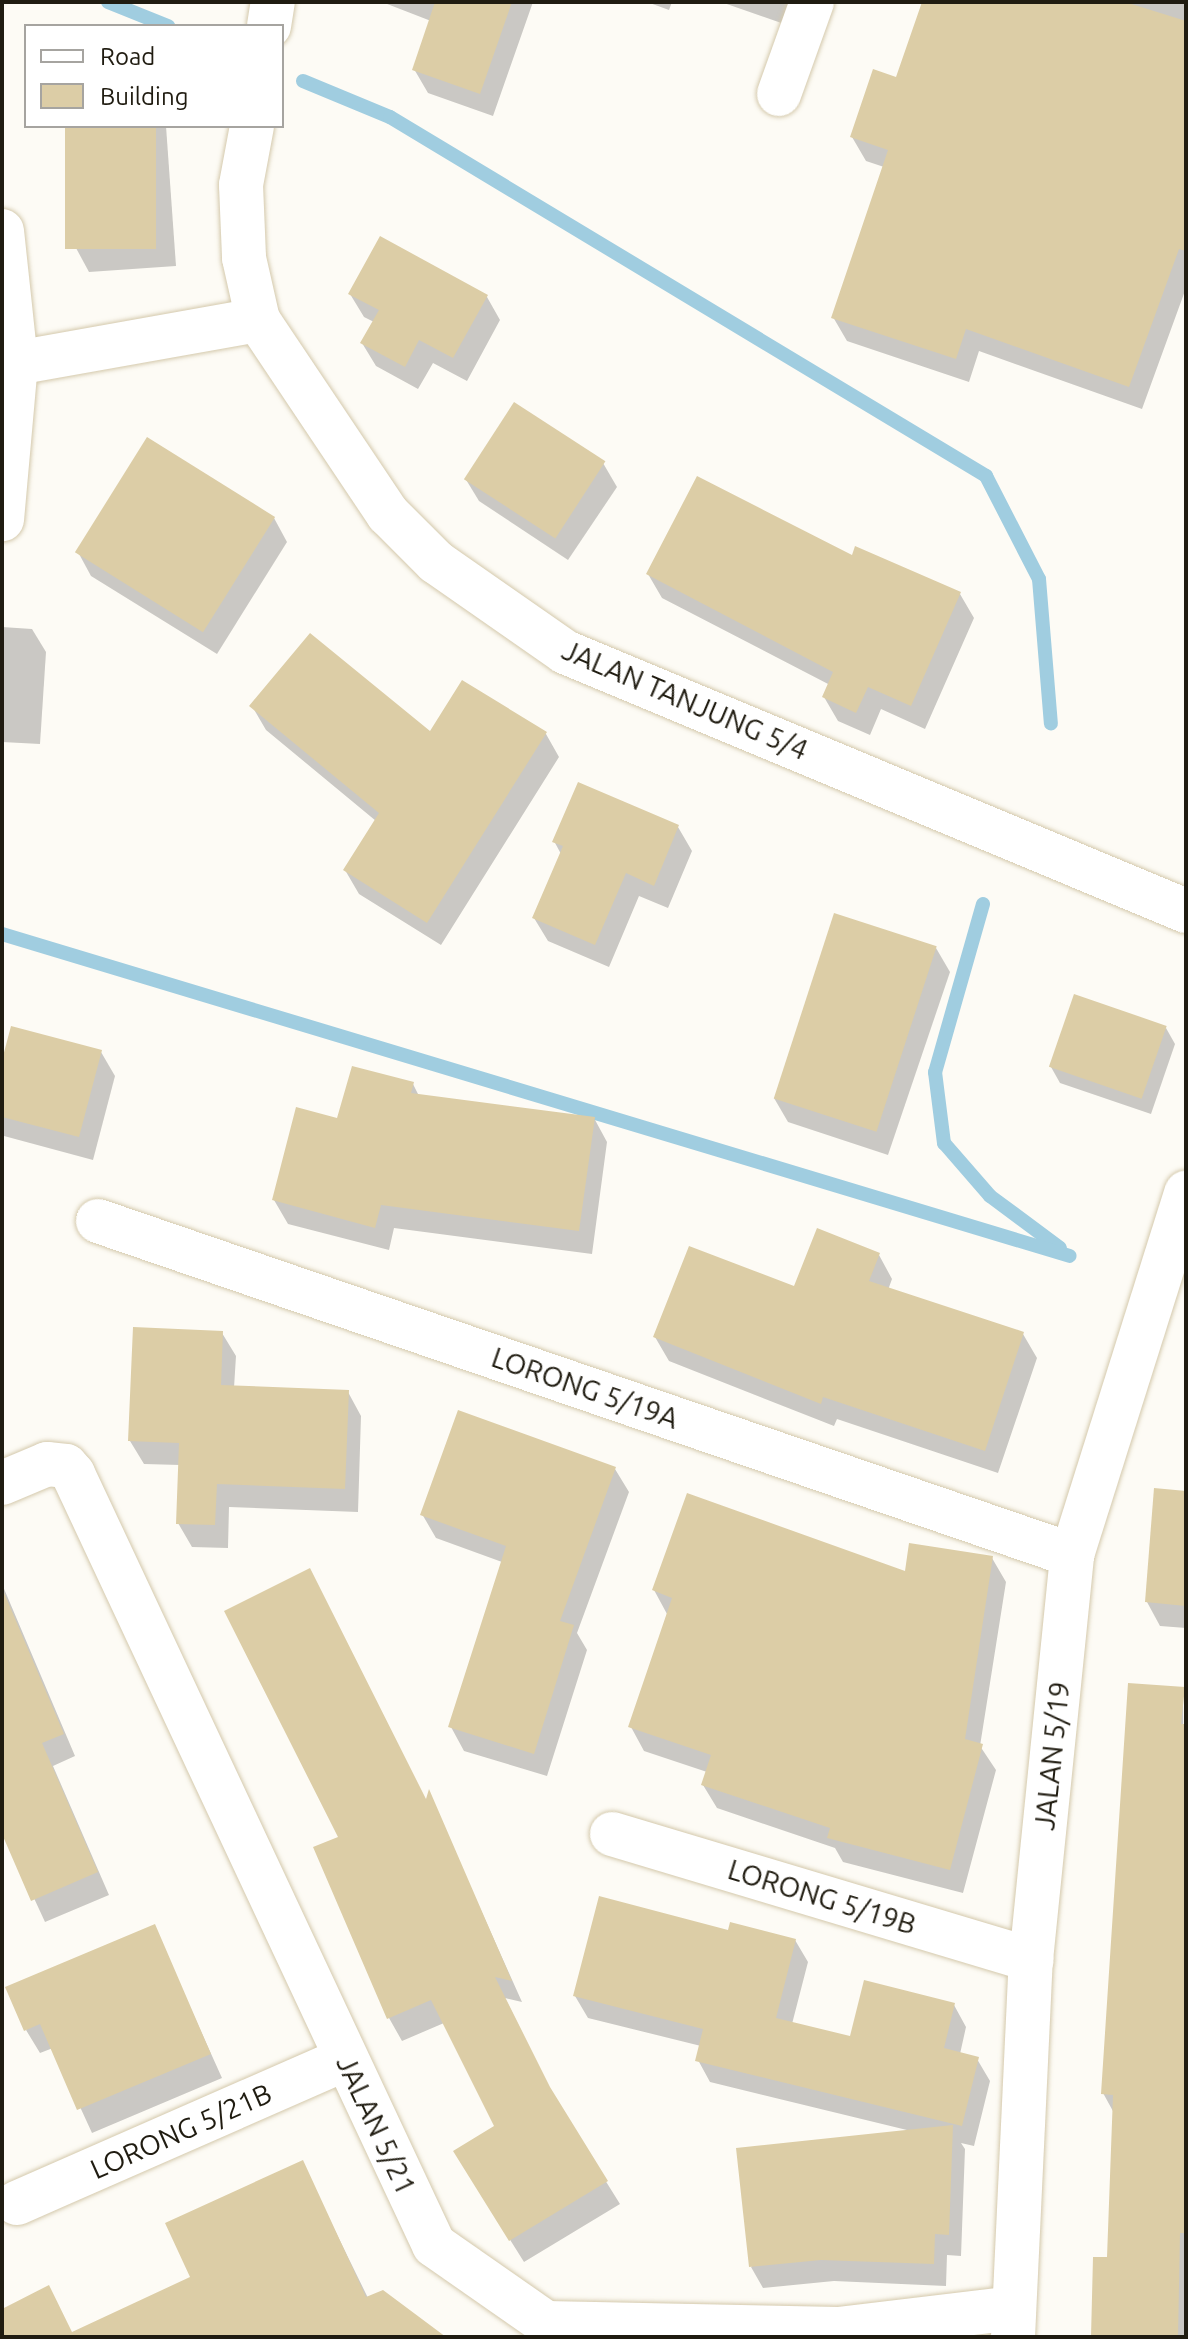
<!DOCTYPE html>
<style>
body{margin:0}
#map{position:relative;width:1188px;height:2339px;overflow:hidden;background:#fdfbf5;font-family:Ubuntu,sans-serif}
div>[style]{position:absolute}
.shadow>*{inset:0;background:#0003}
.stream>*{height:14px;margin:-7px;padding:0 7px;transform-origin:7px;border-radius:7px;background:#a0cde0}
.building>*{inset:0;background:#dccda6;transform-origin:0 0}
.roads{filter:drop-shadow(0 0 2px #d4c9ac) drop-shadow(0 0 2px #d4c9ac)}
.street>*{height:44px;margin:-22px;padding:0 22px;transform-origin:22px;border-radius:22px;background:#fff}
span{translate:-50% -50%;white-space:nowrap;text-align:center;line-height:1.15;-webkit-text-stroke:6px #fff;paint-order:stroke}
.street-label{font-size:28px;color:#201c11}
.frame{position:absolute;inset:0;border:4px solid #201c11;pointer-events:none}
.legend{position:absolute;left:24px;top:24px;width:260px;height:104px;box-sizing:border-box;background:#fff;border:2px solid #a6a4a0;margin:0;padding:10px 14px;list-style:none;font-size:24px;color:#201c11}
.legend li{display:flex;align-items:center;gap:16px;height:40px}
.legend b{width:40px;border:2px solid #a6a4a0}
</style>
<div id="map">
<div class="shadow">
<div style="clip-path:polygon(382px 2px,533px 2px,493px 116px,428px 93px,414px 69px,431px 21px)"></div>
<div style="clip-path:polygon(647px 2px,672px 2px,669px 10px)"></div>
<div style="clip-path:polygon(721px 2px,795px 2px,787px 25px)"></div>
<div style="clip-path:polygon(924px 2px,1186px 2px,1186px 288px,1142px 409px,979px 351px,969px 382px,847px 341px,833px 317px,884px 167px,866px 161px,852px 137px,897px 80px)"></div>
<div style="clip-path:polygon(67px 126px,166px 126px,176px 266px,89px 272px,76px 248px)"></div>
<div style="clip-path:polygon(350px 294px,487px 297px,500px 320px,467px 381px,433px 363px,418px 389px,376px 366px,362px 343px,374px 322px,364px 317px)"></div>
<div style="clip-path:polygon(603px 463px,617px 487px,568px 560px,479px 501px,465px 478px)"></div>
<div style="clip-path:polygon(274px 518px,287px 542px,217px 654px,91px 576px,78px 552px)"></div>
<div style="clip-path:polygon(648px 574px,960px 594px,974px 618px,925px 729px,881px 709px,870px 735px,838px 721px,824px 697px,830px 685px,662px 598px)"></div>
<div style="clip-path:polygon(2px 627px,32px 629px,46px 652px,40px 744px,2px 742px)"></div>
<div style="clip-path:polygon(252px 706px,431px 734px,546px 734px,559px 757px,441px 945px,359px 894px,345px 870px,376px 821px,266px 730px)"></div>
<div style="clip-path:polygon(678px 827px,692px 851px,668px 908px,639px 896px,609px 967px,548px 941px,534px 918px,561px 854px,554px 841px)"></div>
<div style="clip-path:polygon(936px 948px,950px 972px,888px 1155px,788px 1122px,774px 1098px)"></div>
<div style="clip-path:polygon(1166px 1028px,1175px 1044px,1151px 1114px,1060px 1083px,1051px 1067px)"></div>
<div style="clip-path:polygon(101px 1052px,115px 1076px,93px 1160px,4px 1136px,2px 1067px)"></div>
<div style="clip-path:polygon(413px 1084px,419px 1096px,594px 1118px,607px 1142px,592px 1254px,394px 1228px,389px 1250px,288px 1224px,274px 1200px,339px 1120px)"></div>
<div style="clip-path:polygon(879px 1255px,892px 1279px,888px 1290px,1023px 1334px,1037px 1358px,998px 1473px,837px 1419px,834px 1426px,669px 1361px,655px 1337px)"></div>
<div style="clip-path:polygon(222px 1333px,236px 1356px,234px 1388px,348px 1392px,361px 1416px,358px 1512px,229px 1507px,228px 1548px,192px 1547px,178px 1523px,180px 1465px,144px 1464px,130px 1441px)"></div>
<div style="clip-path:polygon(615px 1469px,629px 1492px,577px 1633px,587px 1650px,547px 1776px,464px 1751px,451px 1727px,502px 1562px,436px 1538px,422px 1514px)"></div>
<div style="clip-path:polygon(1186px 1493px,1186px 1628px,1160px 1626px,1147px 1602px)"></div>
<div style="clip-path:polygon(992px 1558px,1006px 1582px,980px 1746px,996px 1770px,963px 1893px,843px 1862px,835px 1848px,717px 1808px,703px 1785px,707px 1772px,644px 1751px,631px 1727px,667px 1614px,654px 1590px,906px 1574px)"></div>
<div style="clip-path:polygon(2px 1584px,75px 1756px,53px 1766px,109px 1895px,45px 1922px,2px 1829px)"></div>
<div style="clip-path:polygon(1183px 1689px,1186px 2337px,1093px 2337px,1109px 2259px,1114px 2113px,1103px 2093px)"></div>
<div style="clip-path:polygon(429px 1794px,522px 2002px,505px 1998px,557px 2103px,620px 2204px,524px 2262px,469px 2174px,496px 2127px,444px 2023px,402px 2041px,389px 2018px)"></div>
<div style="clip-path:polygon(154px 1927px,222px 2078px,92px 2133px,53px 2048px,40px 2053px,26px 2030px)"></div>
<div style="clip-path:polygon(730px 1932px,795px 1940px,808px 1962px,792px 2024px,852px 2038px,954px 2005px,966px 2027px,960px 2054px,977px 2059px,990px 2081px,974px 2146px,961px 2143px,965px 2149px,961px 2256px,947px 2255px,946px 2286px,834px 2281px,763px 2288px,751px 2267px,911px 2131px,710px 2082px,698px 2060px,701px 2046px,588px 2018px,575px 1996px)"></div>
<div style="clip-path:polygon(302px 2163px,368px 2298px,443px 2337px,114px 2337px,193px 2278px)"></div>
</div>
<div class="stream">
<div style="left:108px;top:2px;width:65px;rotate:21.8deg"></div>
<div style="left:303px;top:81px;width:94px;rotate:22.5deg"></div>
<div style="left:390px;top:117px;width:696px;rotate:31.06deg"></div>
<div style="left:986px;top:476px;width:116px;rotate:62.8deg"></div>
<div style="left:1039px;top:579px;width:145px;rotate:85.3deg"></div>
<div style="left:983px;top:904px;width:175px;rotate:105.9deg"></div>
<div style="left:935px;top:1072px;width:72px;rotate:82.8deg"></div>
<div style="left:944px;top:1143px;width:70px;rotate:49deg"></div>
<div style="left:990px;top:1196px;width:87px;rotate:36.6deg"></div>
<div style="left:2px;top:934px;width:1115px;rotate:16.78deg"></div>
</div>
<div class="building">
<div style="clip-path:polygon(435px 2px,512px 2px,480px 94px,412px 70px)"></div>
<div style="clip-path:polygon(922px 2px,1125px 2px,1186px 21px,1186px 251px,1179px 249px,1129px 387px,966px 329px,956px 359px,831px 318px,888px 150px,850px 137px,873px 69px,896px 77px)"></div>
<div style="left:65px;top:126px;width:91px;height:123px"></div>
<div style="clip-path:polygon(380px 236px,488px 295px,453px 358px,419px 340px,405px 367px,360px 343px,379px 310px,348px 294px)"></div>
<div style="left:514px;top:402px;width:109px;height:92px;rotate:33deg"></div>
<div style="left:147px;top:437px;width:151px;height:136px;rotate:32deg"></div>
<div style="clip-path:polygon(697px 476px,852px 555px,855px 546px,961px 592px,911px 706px,868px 687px,856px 713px,822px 697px,833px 672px,646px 574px)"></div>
<div style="clip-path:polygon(310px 633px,430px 731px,462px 680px,547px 732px,427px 923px,343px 870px,379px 813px,249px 706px)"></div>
<div style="clip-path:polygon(578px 782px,679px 825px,654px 886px,626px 873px,595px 945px,532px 918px,563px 846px,552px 842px)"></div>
<div style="left:834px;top:913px;width:108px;height:195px;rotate:18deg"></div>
<div style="left:1074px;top:994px;width:98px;height:77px;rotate:19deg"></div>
<div style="clip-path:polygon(11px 1026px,102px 1050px,79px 1137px,2px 1117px,2px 1060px)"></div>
<div style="clip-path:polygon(352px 1066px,414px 1082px,411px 1093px,595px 1117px,579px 1231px,381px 1205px,375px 1228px,272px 1200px,296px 1107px,337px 1118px)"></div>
<div style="clip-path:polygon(817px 1228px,880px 1253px,869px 1281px,1024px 1332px,985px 1451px,823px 1397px,821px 1404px,653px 1337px,689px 1246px,794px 1286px)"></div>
<div style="clip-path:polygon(133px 1327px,223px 1331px,221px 1385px,349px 1390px,345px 1489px,217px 1484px,215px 1525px,176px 1524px,179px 1443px,128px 1441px)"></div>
<div style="clip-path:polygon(458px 1410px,616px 1467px,560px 1621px,574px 1625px,534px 1754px,448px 1727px,506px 1546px,420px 1515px)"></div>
<div style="clip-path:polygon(1154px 1488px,1186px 1491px,1186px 1606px,1145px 1602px)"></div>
<div style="clip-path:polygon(687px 1493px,905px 1571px,909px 1543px,993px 1556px,965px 1739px,983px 1744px,950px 1870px,827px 1838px,830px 1828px,701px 1785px,711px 1755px,628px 1727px,672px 1598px,652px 1590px)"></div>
<div style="clip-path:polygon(310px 1568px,426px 1799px,429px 1789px,512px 1981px,495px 1977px,550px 2087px,608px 2181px,509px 2241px,453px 2151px,494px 2126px,431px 2000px,387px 2019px,313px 1847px,338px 1837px,224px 1611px)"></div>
<div style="clip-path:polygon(2px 1588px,64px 1734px,42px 1743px,98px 1872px,31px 1901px,2px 1834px)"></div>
<div style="clip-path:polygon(1128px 1683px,1185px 1687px,1181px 1724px,1186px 1724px,1186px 2233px,1180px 2233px,1178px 2337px,1091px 2337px,1093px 2257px,1107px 2257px,1113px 2095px,1101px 2094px)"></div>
<div style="clip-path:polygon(599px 1896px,728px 1930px,730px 1922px,796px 1939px,776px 2018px,850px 2036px,864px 1980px,955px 2003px,944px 2048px,979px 2057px,962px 2126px,695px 2061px,703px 2029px,573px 1996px)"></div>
<div style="clip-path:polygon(155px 1924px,211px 2054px,77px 2110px,40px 2024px,24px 2031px,5px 1987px)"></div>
<div style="clip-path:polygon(953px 2125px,949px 2235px,935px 2234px,934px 2264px,821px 2260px,749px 2267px,736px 2148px)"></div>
<div style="clip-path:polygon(303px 2160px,366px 2297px,383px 2290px,446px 2337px,2px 2337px,2px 2309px,49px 2285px,72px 2332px,190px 2277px,165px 2223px)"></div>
</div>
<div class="roads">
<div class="street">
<div style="left:269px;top:26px;width:24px;rotate:-81deg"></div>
<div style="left:779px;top:94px;width:98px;rotate:-70.3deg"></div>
<div style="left:252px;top:126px;width:60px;rotate:100.6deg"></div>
<div style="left:241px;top:185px;width:73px;rotate:87.6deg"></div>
<div style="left:244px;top:258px;width:64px;rotate:77.3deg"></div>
<div style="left:258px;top:320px;width:234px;rotate:56.2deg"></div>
<div style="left:388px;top:514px;width:68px;rotate:45deg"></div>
<div style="left:436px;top:562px;width:157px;rotate:34.9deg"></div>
<div style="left:565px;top:652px;width:673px;rotate:22.64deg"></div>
<div style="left:2px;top:231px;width:133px;rotate:83.9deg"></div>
<div style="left:16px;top:363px;width:157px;rotate:95.1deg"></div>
<div style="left:16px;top:363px;width:246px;rotate:-10.1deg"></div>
<div style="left:98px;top:1221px;width:1030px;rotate:18.93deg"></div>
<div style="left:2px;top:1483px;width:49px;rotate:-22.9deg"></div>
<div style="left:47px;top:1464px;width:19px;rotate:6deg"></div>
<div style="left:66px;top:1466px;width:11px;rotate:49deg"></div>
<div style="left:73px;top:1474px;width:851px;rotate:64.91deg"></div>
<div style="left:434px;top:2245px;width:136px;rotate:34.9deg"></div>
<div style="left:546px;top:2323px;width:292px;rotate:1.2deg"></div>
<div style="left:838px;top:2329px;width:177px;rotate:-6.8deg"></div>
<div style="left:612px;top:1834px;width:438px;rotate:16.7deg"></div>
<div style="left:17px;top:2203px;width:358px;rotate:-23.7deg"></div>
<div style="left:1013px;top:2337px;width:377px;rotate:-87.3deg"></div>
<div style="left:1031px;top:1960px;width:407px;rotate:-84.2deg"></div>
<div style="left:1072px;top:1555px;width:380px;rotate:-72.5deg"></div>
</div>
</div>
<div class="street-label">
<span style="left:685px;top:700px;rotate:23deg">JALAN TANJUNG 5/4</span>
<span style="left:585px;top:1388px;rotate:19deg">LORONG 5/19A</span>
<span style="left:1052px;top:1756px;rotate:-84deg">JALAN 5/19</span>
<span style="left:822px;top:1897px;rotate:17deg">LORONG 5/19B</span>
<span style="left:376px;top:2125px;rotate:65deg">JALAN 5/21</span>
<span style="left:181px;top:2131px;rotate:-24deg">LORONG 5/21B</span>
</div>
<div class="frame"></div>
<ul class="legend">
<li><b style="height:10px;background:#fff"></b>Road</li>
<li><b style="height:22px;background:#dccda6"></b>Building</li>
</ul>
</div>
